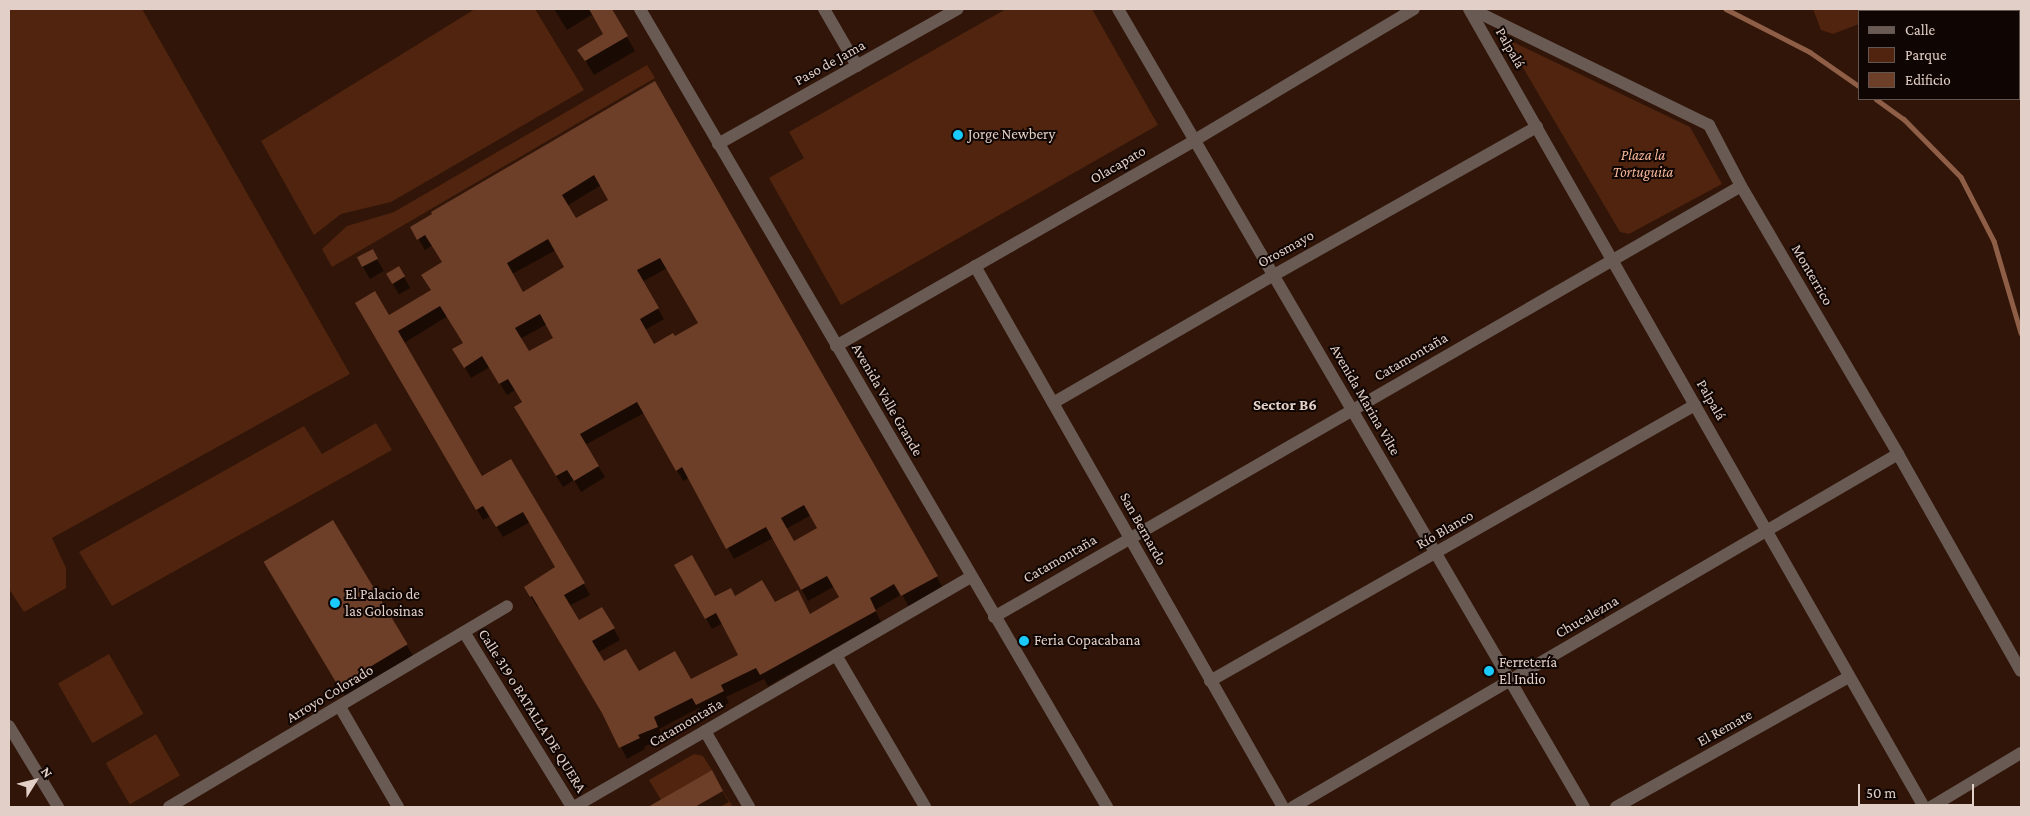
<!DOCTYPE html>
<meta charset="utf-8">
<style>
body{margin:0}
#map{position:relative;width:2030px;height:816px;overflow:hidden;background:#301508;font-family:"Crimson Pro",serif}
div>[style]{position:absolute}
.green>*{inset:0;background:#50240e;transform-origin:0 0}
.shadow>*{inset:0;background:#0007;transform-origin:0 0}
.stream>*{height:4.5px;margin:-2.25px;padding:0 2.25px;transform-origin:2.25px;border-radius:2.25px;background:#8f5e47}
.building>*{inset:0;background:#6d3e28;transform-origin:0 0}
.minor>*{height:12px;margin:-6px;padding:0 6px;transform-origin:6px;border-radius:6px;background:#695a54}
.dots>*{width:14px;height:14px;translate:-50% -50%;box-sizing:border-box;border:2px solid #0f0502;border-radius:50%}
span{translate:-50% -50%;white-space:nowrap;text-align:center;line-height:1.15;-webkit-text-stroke:4px #0f0502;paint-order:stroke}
.street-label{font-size:15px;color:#e2cfc7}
.poi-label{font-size:15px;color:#e2cfc7}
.left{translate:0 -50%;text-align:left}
.park-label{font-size:15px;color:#f5b69a;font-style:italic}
.neighbourhood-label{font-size:16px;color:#e2cfc7;font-weight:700}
.frame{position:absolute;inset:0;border:10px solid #e2cfc7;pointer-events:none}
.legend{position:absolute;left:1858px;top:10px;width:162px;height:90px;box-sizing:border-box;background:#0f0502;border:1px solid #635651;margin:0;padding:6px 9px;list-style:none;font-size:15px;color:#e2cfc7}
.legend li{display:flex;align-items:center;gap:10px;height:25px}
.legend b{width:25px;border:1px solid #635651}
.north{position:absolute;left:10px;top:756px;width:50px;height:50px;-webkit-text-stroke:4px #0f0502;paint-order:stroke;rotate:54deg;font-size:14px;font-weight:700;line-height:20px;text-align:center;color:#e2cfc7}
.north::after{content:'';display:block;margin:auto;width:18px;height:22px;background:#e2cfc7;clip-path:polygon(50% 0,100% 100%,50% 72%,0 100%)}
.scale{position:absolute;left:1858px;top:784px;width:116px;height:22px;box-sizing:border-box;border:2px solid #e2cfc7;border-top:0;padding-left:6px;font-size:15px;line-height:18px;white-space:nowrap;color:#e2cfc7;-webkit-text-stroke:4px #0f0502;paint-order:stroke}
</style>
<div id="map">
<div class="green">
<div style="clip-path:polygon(9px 9px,142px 9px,350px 374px,52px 538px,66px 568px,66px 588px,24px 612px,9px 589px)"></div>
<div style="clip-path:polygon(475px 9px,535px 9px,584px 90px,391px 202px,341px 214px,314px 235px,261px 141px)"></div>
<div style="clip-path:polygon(1006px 9px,1092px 9px,1158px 125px,841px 305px,769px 178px,804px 158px,789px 132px)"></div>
<div style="clip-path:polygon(1813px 9px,1903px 9px,1896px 11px,1859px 11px,1859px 24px,1833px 34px,1821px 30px)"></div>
<div style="clip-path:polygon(1511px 41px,1690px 127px,1722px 184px,1629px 234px,1620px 232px,1509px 44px)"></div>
<div style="clip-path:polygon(647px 65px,655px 78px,332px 267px,322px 249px,347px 226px,394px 212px)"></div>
<div style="clip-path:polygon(376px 423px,392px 450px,112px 606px,79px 552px,304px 426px,322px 454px)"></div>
<div style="left:109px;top:654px;width:69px;height:59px;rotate:60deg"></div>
<div style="left:156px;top:734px;width:48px;height:58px;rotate:60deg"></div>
<div style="clip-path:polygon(694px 754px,703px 756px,712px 770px,661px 800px,649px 780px)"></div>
<div style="clip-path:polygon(723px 791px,733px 807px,695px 807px)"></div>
</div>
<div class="shadow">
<div style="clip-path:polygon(554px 9px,611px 9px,635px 51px,594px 75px,579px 50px,604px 34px,593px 14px,567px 30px)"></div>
<div style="clip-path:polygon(evenodd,655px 83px,943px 588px,909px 607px,902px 594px,875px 610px,881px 622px,768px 686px,764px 679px,726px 697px,729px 703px,704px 716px,699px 708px,659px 729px,663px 738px,644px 747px,645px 749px,627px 759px,605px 715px,539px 606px,537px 607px,525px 587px,556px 567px,530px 522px,503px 537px,490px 516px,483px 520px,357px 303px,388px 316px,432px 290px,443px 263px,433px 245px,425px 250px,412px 228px,655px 83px,601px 185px,610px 200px,575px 220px,567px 206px,601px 185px,655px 83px,556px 250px,566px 268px,523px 294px,512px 274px,556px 250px,655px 83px,667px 268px,699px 324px,675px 338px,654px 345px,645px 330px,664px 319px,642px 282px,667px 268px,655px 83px,448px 316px,464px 343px,454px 349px,471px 378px,490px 367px,507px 395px,515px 390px,524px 403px,515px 408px,563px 487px,574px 480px,581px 492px,605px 477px,585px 445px,644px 413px,683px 481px,689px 478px,734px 559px,773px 538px,808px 601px,835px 586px,841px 598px,810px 615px,775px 604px,735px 597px,715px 598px,676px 566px,712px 629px,723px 623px,739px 656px,691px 681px,638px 673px,603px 663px,597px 653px,620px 640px,602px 608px,578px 622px,569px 606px,590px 595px,511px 460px,482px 477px,404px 343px,448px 316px,655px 83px,547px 324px,555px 338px,529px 353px,520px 339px,547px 324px,655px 83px,811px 515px,819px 528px,793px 543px,786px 529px,811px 515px)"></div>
<div style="left:372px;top:251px;width:23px;height:16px;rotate:59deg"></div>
<div style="left:399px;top:268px;width:23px;height:13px;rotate:61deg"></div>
<div style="left:332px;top:521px;width:161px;height:79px;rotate:59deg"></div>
<div style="clip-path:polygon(711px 772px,729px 802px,720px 807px,667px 807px,663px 800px)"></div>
</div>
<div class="stream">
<div style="left:1726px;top:9px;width:94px;rotate:27.1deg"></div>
<div style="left:1810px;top:52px;width:60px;rotate:34.8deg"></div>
<div style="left:1876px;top:99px;width:34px;rotate:36deg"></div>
<div style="left:1904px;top:119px;width:81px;rotate:45.5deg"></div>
<div style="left:1961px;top:177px;width:72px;rotate:62.7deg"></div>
<div style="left:1994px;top:241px;width:96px;rotate:73.6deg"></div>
</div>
<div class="building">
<div style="clip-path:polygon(589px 9px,612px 9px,628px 36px,585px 61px,577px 50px,603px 34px)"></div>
<div style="clip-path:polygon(evenodd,655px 81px,938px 576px,901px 596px,894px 584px,870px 598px,876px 611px,760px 675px,756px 668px,721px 685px,724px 691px,696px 705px,692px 698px,654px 717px,658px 727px,638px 735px,640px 738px,619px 748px,602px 713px,532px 596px,530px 597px,524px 587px,555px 567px,523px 512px,496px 527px,483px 506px,476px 510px,355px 303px,375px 291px,389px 315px,431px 290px,421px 275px,442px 262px,425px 235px,417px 240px,410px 227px,432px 214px,431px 212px,655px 81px,594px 175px,608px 200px,576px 218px,562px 195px,594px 175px,655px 81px,548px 239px,564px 267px,523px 292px,507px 263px,548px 239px,655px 81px,660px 258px,698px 323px,675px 336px,673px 333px,654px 344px,640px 319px,659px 308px,637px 270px,660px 258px,655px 81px,440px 306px,463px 343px,452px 349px,464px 368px,482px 356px,499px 384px,508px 379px,522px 402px,514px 407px,556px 476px,567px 470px,574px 481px,599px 466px,580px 434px,637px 402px,676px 471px,682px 467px,726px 549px,766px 527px,801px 590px,827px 576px,839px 597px,810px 614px,798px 590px,775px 602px,762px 580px,735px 596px,731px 588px,715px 596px,692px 555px,674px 565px,705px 619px,716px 613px,738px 655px,691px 679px,675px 651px,639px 671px,626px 649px,604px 661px,592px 641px,615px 628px,602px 607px,579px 620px,564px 595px,585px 583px,511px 459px,482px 476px,398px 331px,440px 306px,655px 81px,540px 314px,553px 338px,529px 351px,515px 328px,540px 314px,655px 81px,804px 505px,817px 528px,794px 541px,781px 518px,804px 505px)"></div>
<div style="left:373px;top:249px;width:11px;height:18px;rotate:63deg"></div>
<div style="left:399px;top:266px;width:12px;height:15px;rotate:59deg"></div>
<div style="left:333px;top:520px;width:145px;height:81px;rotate:59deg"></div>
<div style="clip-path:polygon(712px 770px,723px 791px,695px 807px,648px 807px)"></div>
</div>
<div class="minor">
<div style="left:640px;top:9px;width:925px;rotate:59.66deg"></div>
<div style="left:824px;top:9px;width:66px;rotate:59.9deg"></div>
<div style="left:1118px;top:9px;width:924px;rotate:59.72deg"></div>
<div style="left:1469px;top:9px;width:919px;rotate:60.31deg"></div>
<div style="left:1471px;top:9px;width:265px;rotate:26deg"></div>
<div style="left:1709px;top:125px;width:69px;rotate:62.3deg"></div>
<div style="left:1741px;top:186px;width:311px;rotate:59.6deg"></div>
<div style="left:1898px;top:454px;width:249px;rotate:60.5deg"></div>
<div style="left:2000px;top:9px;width:2px;rotate:63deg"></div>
<div style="left:2019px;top:52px;width:6px;rotate:72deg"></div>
<div style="left:718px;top:144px;width:275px;rotate:-29.4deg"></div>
<div style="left:975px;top:266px;width:623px;rotate:60.35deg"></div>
<div style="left:836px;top:346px;width:414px;rotate:-29.8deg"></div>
<div style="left:1195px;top:140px;width:255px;rotate:-30.9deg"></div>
<div style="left:1053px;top:403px;width:255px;rotate:-30.1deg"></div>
<div style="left:1274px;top:275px;width:302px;rotate:-29.4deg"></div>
<div style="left:994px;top:617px;width:862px;rotate:-29.98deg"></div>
<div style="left:464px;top:632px;width:206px;rotate:58.3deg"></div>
<div style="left:836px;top:655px;width:176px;rotate:59.6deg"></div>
<div style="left:1210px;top:681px;width:558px;rotate:-29.64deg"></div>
<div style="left:340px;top:707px;width:116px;rotate:59.9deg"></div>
<div style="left:9px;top:726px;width:95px;rotate:58.8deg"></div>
<div style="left:705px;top:731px;width:88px;rotate:59.9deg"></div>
<div style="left:169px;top:807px;width:393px;rotate:-30.7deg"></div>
<div style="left:574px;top:807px;width:459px;rotate:-30.1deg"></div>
<div style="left:1293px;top:807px;width:700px;rotate:-30.26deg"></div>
<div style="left:1616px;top:807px;width:267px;rotate:-29.2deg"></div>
<div style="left:1931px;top:807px;width:105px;rotate:-31deg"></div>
</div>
<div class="dots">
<div style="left:958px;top:135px;background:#1acafc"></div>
<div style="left:335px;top:603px;background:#1acafc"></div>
<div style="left:1024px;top:641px;background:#1acafc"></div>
<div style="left:1489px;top:671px;background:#1acafc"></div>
</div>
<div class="street-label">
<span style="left:1510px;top:48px;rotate:60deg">Palpalá</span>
<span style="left:830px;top:63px;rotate:-29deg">Paso de Jama</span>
<span style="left:1118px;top:165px;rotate:-30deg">Olacapato</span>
<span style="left:1286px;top:249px;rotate:-29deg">Orosmayo</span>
<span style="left:1812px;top:275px;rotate:60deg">Monterrico</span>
<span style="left:1411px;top:357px;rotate:-30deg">Catamontaña</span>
<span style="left:887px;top:400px;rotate:60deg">Avenida Valle Grande</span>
<span style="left:1365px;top:400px;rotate:60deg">Avenida Marina Vilte</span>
<span style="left:1711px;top:400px;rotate:60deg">Palpalá</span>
<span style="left:1143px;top:529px;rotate:61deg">San Bernardo</span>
<span style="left:1445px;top:530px;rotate:-30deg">Río Blanco</span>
<span style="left:1060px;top:559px;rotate:-30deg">Catamontaña</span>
<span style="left:1587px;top:617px;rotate:-30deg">Chucalezna</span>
<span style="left:330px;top:694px;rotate:-31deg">Arroyo Colorado</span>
<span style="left:532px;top:711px;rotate:58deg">Calle 319 o BATALLA DE QUERA</span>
<span style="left:686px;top:723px;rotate:-30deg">Catamontaña</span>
<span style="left:1725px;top:728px;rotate:-29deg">El Remate</span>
</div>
<div class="poi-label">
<span class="left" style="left:968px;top:135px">Jorge Newbery</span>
<span class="left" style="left:345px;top:603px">El Palacio de<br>las Golosinas</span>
<span class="left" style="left:1034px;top:641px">Feria Copacabana</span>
<span class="left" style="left:1499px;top:671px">Ferretería<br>El Indio</span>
</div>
<div class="park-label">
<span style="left:1643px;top:164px">Plaza la<br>Tortuguita</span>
</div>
<div class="neighbourhood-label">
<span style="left:1285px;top:405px">Sector B6</span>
</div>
<div class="frame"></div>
<ul class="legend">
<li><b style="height:6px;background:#695a54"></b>Calle</li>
<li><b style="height:14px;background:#50240e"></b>Parque</li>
<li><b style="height:14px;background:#6d3e28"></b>Edificio</li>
</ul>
<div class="north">N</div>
<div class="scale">50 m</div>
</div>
